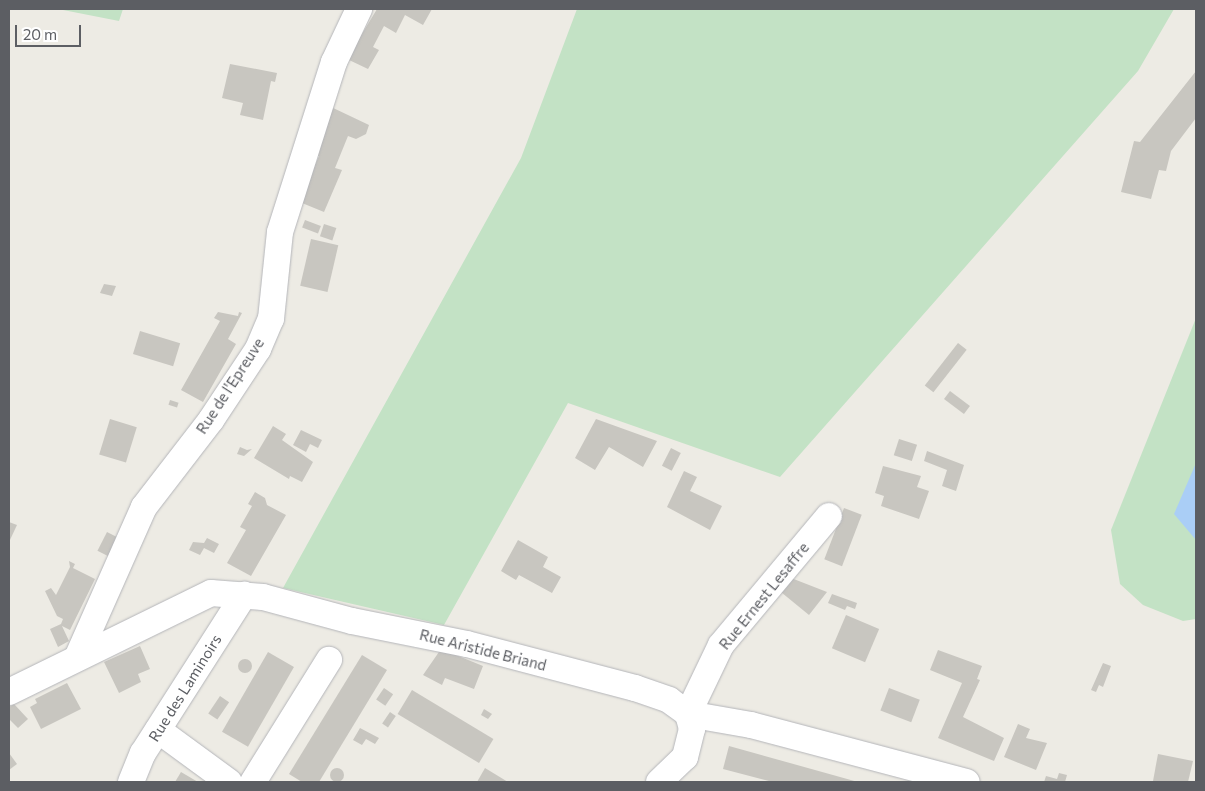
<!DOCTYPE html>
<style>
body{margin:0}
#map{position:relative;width:1205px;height:791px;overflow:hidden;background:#edebe4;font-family:Commissioner,sans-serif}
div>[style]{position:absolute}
.green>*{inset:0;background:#c3e2c5}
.water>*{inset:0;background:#aacef6}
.building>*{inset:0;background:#c8c6c0;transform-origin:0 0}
.round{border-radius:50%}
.roads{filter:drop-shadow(0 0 1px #b4b5b9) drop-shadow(0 0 1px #b4b5b9)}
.minor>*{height:26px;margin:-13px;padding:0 13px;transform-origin:13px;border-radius:13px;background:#fff}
span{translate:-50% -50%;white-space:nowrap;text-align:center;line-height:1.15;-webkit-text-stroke:5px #fff;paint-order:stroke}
.street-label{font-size:15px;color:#5c5e63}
.frame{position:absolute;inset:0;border:10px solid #5c5e63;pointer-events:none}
.scale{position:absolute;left:15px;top:25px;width:66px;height:22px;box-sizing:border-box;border:2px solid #5c5e63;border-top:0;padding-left:6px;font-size:15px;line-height:18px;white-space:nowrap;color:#5c5e63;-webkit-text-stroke:4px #fff;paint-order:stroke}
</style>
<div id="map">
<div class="green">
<div style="clip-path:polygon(58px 9px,123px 9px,119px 21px)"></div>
<div style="clip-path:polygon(577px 9px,1174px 9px,1138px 71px,780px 477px,568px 403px,444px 625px,283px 588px,521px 158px)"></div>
<div style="clip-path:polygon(1196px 318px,1196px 619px,1183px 621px,1143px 605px,1120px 584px,1111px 530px)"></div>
</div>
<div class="water">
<div style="clip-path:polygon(1196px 463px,1196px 540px,1174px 514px)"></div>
</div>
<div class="building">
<div style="clip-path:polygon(377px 9px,432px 9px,423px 25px,405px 15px,396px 33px,384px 26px,373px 47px,379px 50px,368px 69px,347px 59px)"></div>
<div style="clip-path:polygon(230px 64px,277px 73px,275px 82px,271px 81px,263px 120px,240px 115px,243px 103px,222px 98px)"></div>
<div style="clip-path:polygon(1196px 71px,1196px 118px,1171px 151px,1166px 171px,1159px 170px,1151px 199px,1121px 192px,1134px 141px,1140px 142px)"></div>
<div style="clip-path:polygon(329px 106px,369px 125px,366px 134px,356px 139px,348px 136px,335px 168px,342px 170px,324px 212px,302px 203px,306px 193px,303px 192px,319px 156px,314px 155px)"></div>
<div style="left:305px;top:220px;width:17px;height:8px;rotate:21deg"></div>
<div style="left:324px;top:224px;width:13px;height:13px;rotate:18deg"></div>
<div style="left:311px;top:239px;width:28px;height:48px;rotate:13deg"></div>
<div style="clip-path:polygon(104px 284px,116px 286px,112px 296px,100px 293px)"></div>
<div style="clip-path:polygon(218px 312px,238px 316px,239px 312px,242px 313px,228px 339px,236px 344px,203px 402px,181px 390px,220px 321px,214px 318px)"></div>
<div style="left:140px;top:331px;width:42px;height:24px;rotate:17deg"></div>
<div style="left:958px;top:343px;width:11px;height:54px;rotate:38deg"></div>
<div style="left:950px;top:391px;width:25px;height:10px;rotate:37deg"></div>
<div style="left:170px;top:400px;width:9px;height:5px;rotate:18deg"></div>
<div style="left:110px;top:419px;width:28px;height:37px;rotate:17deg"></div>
<div style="clip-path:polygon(596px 419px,657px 441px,643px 467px,609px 447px,595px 470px,575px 458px)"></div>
<div style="clip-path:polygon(273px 426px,286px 434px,282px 440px,313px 462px,302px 482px,290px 476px,289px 479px,254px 458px)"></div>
<div style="clip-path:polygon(301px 430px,322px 440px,318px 448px,310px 444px,306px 452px,293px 445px)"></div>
<div style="left:899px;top:439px;width:19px;height:17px;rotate:18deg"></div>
<div style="clip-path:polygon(240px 447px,247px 450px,252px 449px,244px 456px,237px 454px)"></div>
<div style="left:671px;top:448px;width:11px;height:20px;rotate:27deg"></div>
<div style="clip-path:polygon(927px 451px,964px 465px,956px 491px,942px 486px,947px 470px,924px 461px)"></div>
<div style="clip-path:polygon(883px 466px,921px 476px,917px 487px,929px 491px,919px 519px,881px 506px,884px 496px,875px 493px)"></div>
<div style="clip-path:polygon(684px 471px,697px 477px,690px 491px,722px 506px,710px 530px,667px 507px)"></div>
<div style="clip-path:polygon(255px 492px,265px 498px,267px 505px,286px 515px,251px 576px,227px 563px,246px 530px,240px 527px,252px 506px,248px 504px)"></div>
<div style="left:844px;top:508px;width:19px;height:55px;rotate:21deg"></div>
<div style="clip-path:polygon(9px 522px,17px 525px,9px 542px)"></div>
<div style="left:107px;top:532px;width:16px;height:21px;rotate:27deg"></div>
<div style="clip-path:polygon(207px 538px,219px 544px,214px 553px,204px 548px,200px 555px,189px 550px,193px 542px,204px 543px)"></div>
<div style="clip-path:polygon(518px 540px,548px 557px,543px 567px,561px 577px,552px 593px,519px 575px,516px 580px,501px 571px)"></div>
<div style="clip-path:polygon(69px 561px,75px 564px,73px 568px,95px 579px,70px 630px,62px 626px,69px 641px,58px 647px,50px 629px,61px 624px,63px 619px,57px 616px,45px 591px,51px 588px,56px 595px,70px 567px)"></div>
<div style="clip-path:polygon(786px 576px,827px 592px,809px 615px,776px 588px)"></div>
<div style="clip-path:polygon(832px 594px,857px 603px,855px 609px,847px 606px,845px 610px,828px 603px)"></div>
<div style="left:846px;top:615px;width:36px;height:36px;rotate:23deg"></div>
<div style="clip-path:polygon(140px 646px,150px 669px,138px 674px,141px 682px,119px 693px,104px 662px)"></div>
<div style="clip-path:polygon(441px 649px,483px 666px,474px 689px,445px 678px,442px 685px,423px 675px)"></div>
<div style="clip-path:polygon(938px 650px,982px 666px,977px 679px,980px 680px,963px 717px,1004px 738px,994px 761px,938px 738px,962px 683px,930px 670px)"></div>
<div style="left:268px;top:652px;width:30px;height:92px;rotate:30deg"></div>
<div style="clip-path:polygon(362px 655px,387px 670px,319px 782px,302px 782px,289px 774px)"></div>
<div class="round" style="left:238px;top:659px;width:14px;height:14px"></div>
<div style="clip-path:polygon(1103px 663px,1111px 666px,1103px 687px,1099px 685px,1096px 692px,1091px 690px)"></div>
<div style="clip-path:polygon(67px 683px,81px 709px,41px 729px,30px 707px,37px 703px,35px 699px)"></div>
<div style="left:384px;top:688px;width:11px;height:14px;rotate:34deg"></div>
<div style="left:889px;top:688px;width:33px;height:24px;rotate:21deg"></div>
<div style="left:412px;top:690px;width:95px;height:28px;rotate:31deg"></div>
<div style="left:220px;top:696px;width:11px;height:21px;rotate:34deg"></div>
<div style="clip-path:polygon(14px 704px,28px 719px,18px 728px,9px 719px,9px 707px)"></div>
<div style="clip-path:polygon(484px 709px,492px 714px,488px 719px,481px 715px)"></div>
<div style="left:390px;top:712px;width:7px;height:14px;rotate:34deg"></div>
<div style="clip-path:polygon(1018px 724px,1030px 729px,1026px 738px,1047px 743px,1036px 770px,1004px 757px)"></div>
<div style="clip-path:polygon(360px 728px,379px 738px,375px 744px,366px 739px,362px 745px,353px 740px)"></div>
<div style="clip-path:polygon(729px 746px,858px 782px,773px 782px,723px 769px)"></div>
<div style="clip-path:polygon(9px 753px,17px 764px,9px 770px)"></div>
<div style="clip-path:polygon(1158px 754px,1193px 761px,1188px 782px,1153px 781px)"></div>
<div style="clip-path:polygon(485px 768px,508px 782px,477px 782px)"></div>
<div class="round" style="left:330px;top:768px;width:14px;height:14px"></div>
<div style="clip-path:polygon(181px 772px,198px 782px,175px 782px)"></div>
<div style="clip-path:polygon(1059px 773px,1067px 775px,1065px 782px,1044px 782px,1046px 776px,1057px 779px)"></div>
</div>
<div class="roads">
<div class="minor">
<div style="left:77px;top:658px;width:165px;rotate:-66.1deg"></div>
<div style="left:144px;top:507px;width:110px;rotate:-52.4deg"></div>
<div style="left:211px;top:420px;width:85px;rotate:-56.5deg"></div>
<div style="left:258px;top:349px;width:33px;rotate:-67deg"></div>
<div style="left:271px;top:319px;width:87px;rotate:-84.1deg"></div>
<div style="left:280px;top:232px;width:178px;rotate:-72.4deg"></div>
<div style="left:334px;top:62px;width:59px;rotate:-64.7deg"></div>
<div style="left:9px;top:692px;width:225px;rotate:-26.1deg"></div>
<div style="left:211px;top:593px;width:52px;rotate:4.4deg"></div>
<div style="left:263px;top:597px;width:92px;rotate:15.1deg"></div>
<div style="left:352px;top:621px;width:117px;rotate:11.3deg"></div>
<div style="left:467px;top:644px;width:174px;rotate:14.7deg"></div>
<div style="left:635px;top:688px;width:36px;rotate:19deg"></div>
<div style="left:669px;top:700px;width:24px;rotate:36deg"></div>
<div style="left:688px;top:714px;width:64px;rotate:9.9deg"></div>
<div style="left:751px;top:725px;width:223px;rotate:14.8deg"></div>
<div style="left:158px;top:730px;width:88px;rotate:36.2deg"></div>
<div style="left:131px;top:782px;width:31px;rotate:-68deg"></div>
<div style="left:143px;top:753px;width:188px;rotate:-57.4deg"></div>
<div style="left:253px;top:782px;width:144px;rotate:-58.1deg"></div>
<div style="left:659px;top:782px;width:36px;rotate:-44deg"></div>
<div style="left:685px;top:757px;width:29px;rotate:-76deg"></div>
<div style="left:692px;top:729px;width:16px;rotate:-105deg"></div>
<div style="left:688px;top:714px;width:76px;rotate:-64.4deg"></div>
<div style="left:721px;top:645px;width:168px;rotate:-50.1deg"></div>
</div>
</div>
<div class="street-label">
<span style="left:230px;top:386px;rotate:-57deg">Rue de l'Epreuve</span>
<span style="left:764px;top:596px;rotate:-51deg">Rue Ernest Lesaffre</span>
<span style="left:483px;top:650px;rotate:14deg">Rue Aristide Briand</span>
<span style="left:185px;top:688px;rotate:-58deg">Rue des Laminoirs</span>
</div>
<div class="frame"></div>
<div class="scale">20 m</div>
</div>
